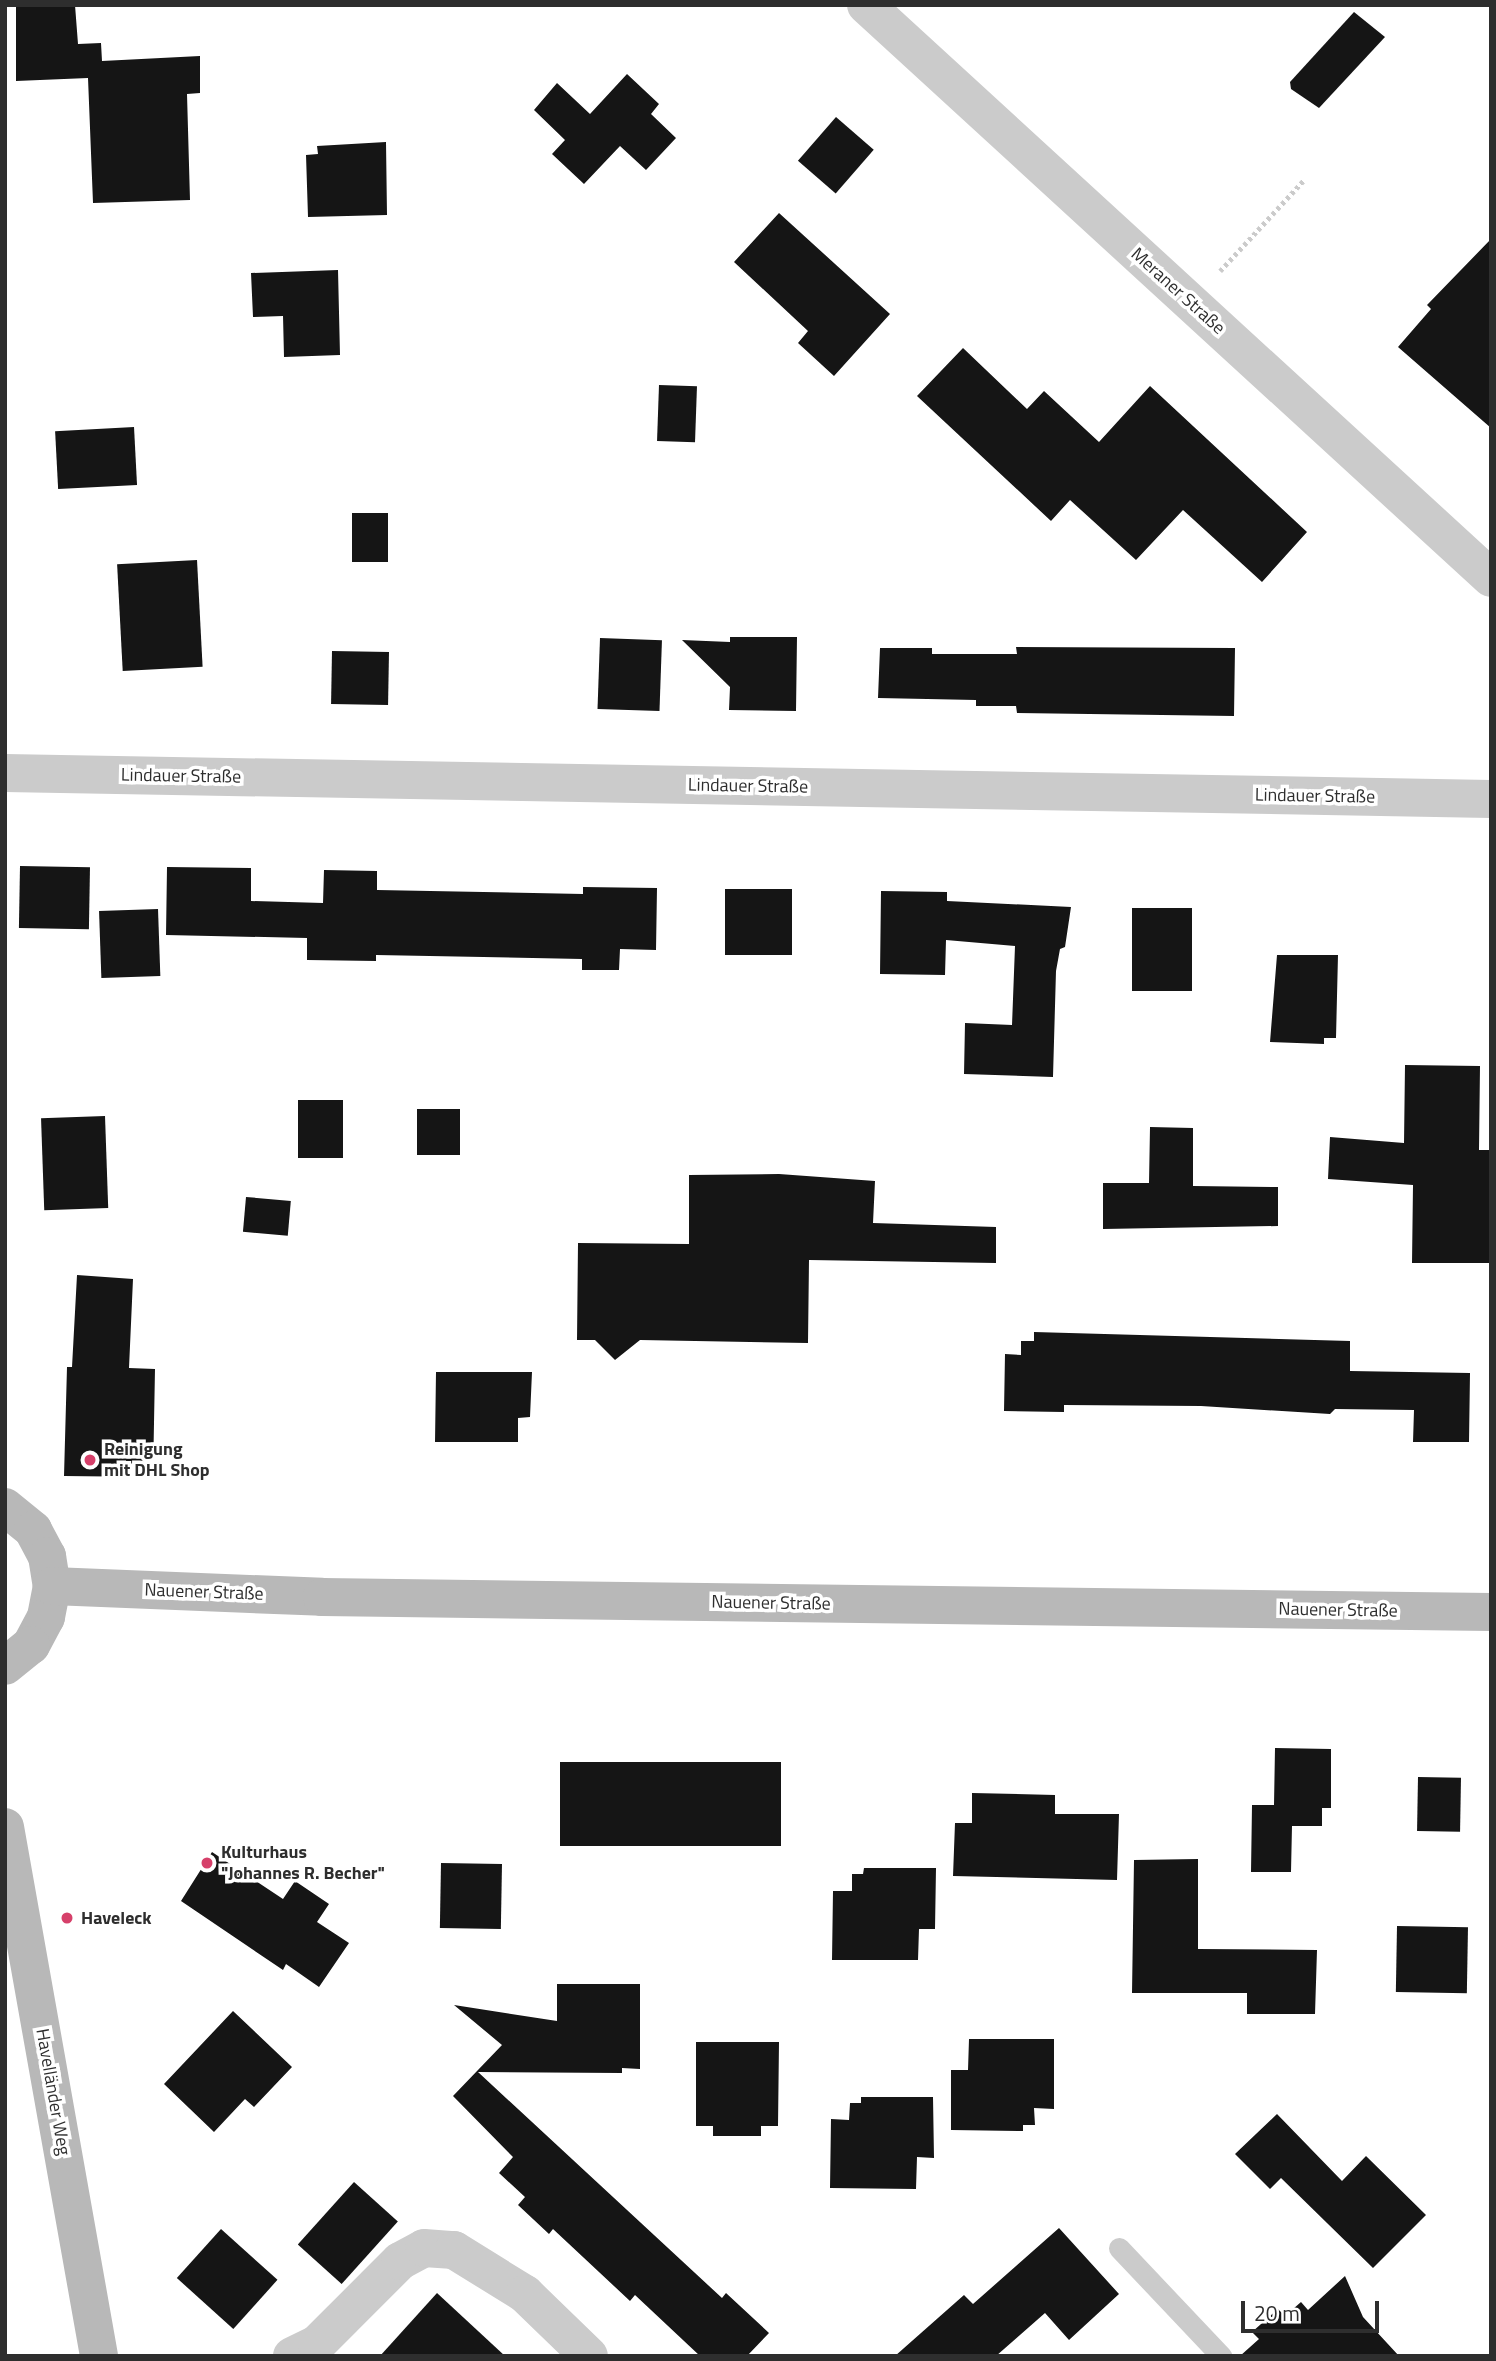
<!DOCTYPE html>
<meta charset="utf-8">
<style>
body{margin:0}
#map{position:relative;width:1496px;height:2361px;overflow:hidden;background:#fff;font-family:"Titillium Web",sans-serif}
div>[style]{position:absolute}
.building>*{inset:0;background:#151515;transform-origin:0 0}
.path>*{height:4.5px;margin-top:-2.25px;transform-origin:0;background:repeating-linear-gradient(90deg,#cbcbcb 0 3.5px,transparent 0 7px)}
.lane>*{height:21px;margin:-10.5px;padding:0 10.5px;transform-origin:10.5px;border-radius:10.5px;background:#cbcbcb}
.street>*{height:38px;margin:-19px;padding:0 19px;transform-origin:19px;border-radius:19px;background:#cbcbcb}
.secondary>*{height:38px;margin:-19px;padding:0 19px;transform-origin:19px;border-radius:19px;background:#b8b8b8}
.dots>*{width:19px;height:19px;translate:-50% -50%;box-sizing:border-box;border:4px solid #fff;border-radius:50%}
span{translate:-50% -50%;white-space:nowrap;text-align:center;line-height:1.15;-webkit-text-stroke:7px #fff;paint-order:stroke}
.street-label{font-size:18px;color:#2e2e2e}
.poi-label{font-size:18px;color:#2e2e2e;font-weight:700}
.left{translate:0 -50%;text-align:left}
.frame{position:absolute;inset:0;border:7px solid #2e2e2e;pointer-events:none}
.scale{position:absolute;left:1241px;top:2301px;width:138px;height:32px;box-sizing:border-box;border:4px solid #2e2e2e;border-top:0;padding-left:9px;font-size:21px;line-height:24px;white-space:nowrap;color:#2e2e2e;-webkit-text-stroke:5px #fff;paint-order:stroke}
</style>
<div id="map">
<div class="building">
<div style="clip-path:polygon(16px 5px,75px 5px,78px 44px,101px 43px,102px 61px,200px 56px,200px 93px,187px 94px,190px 200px,93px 203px,88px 78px,16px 81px)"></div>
<div style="clip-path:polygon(1354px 12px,1385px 37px,1319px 108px,1291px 89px,1290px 82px)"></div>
<div style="clip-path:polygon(627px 74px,659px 104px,651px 114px,676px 138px,646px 170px,620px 146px,584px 184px,552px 154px,565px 140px,534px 110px,557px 83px,590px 114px)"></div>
<div style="left:836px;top:117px;width:50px;height:58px;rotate:41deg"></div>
<div style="clip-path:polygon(386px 142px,387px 215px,308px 217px,306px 155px,318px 154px,317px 146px)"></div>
<div style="clip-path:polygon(779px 213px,890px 314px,834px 376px,798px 343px,808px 331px,734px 262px)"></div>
<div style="clip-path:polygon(1491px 239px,1491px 428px,1398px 347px,1431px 309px,1427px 305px)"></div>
<div style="clip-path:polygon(338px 270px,340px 355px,284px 357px,283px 316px,253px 317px,251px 273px)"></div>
<div style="clip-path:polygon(963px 348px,1027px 409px,1044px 391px,1099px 442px,1150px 386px,1307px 532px,1262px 582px,1183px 510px,1136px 560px,1070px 500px,1051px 521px,917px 396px)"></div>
<div style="left:659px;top:385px;width:38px;height:56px;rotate:2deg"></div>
<div style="left:134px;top:427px;width:58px;height:79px;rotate:87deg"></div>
<div style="left:352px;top:513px;width:36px;height:49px"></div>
<div style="left:197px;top:560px;width:107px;height:80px;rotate:87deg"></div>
<div style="clip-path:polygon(730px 637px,797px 637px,796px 711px,729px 710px,730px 687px,682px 640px,730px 642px)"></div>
<div style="left:600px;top:638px;width:62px;height:71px;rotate:2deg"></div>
<div style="clip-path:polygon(1016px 647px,1235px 648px,1234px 716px,1017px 713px,1016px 706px,976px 706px,976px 700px,878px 698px,880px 648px,932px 648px,932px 654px,1017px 654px)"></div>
<div style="left:332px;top:651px;width:57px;height:53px;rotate:1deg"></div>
<div style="left:20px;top:866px;width:70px;height:62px;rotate:1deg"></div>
<div style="clip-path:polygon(167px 867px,251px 868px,251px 901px,323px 903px,324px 870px,377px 871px,377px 890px,583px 894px,583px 887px,657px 888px,656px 950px,620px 949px,619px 970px,582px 970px,582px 959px,376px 955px,376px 961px,307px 960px,307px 938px,166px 935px)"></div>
<div style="left:725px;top:889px;width:67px;height:66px"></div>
<div style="clip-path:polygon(881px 891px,947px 892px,947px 901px,1071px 907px,1065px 947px,1060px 949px,1056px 971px,1053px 1077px,964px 1074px,965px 1023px,1012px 1025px,1015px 946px,946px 940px,945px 975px,880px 974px)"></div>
<div style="left:1132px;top:908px;width:60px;height:83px"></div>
<div style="left:158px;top:909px;width:67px;height:59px;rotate:88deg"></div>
<div style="clip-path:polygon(1277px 955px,1338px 955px,1336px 1038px,1324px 1038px,1324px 1044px,1270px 1042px)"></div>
<div style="clip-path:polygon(1405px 1065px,1480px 1066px,1479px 1150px,1491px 1150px,1491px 1263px,1412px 1263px,1413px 1185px,1328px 1179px,1330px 1137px,1404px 1143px)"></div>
<div style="left:298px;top:1100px;width:45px;height:58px"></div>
<div style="left:417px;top:1109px;width:43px;height:46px"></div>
<div style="left:105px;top:1116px;width:92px;height:64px;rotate:88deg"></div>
<div style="clip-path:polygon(1150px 1127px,1193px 1128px,1193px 1186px,1278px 1187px,1278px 1226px,1103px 1229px,1103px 1183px,1149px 1183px)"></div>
<div style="clip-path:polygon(779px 1174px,875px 1181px,873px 1223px,996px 1227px,996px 1263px,809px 1260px,808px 1343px,640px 1340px,615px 1360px,595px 1340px,577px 1340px,578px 1243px,689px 1244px,689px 1175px)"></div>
<div style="left:246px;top:1197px;width:45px;height:35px;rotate:5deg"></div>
<div style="clip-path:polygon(77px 1275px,133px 1279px,129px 1368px,155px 1369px,153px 1477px,64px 1476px,67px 1367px,72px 1367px)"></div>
<div style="clip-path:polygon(1034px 1332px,1350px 1341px,1350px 1371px,1470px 1373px,1469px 1442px,1413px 1442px,1414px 1410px,1335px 1409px,1330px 1414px,1201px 1406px,1064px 1405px,1064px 1412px,1004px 1411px,1005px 1354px,1021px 1355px,1021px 1341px,1034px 1341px)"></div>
<div style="clip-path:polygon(436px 1372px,532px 1372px,530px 1417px,518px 1418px,518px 1442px,435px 1442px)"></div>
<div style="clip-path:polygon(1275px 1748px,1331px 1749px,1331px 1808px,1322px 1808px,1322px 1826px,1292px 1826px,1291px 1872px,1251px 1872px,1252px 1805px,1274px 1805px)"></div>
<div style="left:560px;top:1762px;width:221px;height:84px"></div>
<div style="left:1418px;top:1777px;width:43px;height:54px;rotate:1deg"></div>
<div style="clip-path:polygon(972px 1793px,1055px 1795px,1055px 1814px,1119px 1814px,1117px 1880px,953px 1876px,955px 1823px,972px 1823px)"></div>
<div style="clip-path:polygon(212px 1852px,283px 1899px,295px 1881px,329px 1904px,317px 1922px,349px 1943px,319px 1987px,286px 1964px,283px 1970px,181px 1901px)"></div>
<div style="clip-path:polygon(1198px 1859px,1198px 1949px,1317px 1950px,1315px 2014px,1247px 2014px,1247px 1993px,1132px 1993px,1134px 1860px)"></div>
<div style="left:441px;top:1863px;width:61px;height:65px;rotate:1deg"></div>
<div style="clip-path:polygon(864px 1868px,936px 1868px,935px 1929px,919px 1929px,918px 1960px,832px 1960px,833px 1891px,852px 1891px,852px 1874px,863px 1874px)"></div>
<div style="left:1397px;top:1926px;width:71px;height:66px;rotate:1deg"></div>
<div style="clip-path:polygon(557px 1984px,640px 1984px,640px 2069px,622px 2068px,622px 2073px,478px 2072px,722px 2298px,726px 2293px,769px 2333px,747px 2356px,700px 2356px,635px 2295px,630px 2301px,553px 2229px,549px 2234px,518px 2205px,525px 2197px,499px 2173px,513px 2157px,453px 2096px,502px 2045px,454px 2005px,557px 2021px)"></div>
<div style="clip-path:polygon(233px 2011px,292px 2067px,254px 2107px,245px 2099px,214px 2132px,164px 2084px)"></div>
<div style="clip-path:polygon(969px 2039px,1054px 2039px,1054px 2109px,1034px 2108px,1035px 2125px,1023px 2125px,1023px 2131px,951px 2130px,951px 2070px,968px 2070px)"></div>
<div style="clip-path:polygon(696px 2042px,779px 2042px,778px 2126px,761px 2126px,761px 2136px,713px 2136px,713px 2126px,696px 2126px)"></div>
<div style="clip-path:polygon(861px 2097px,933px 2097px,934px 2158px,917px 2157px,916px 2189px,830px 2188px,831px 2119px,849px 2120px,850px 2103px,861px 2103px)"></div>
<div style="clip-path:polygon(1277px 2114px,1342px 2181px,1366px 2156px,1426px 2215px,1373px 2268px,1281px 2178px,1270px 2189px,1235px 2154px)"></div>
<div style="left:354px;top:2182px;width:59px;height:84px;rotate:42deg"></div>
<div style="clip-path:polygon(1059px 2228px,1119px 2294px,1069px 2340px,1045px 2313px,996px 2356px,895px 2356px,964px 2295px,973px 2304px)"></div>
<div style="left:221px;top:2229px;width:76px;height:66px;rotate:42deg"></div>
<div style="clip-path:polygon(1345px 2276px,1363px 2317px,1399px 2356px,1240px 2356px,1259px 2339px,1252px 2332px,1278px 2309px,1285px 2316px,1301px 2302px,1308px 2310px)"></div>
<div style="clip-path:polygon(437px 2293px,505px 2356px,380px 2356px)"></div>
</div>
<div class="path">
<div style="left:1220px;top:271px;width:124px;rotate:-47.3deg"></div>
</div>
<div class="lane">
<div style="left:1119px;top:2248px;width:149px;rotate:46.6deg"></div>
</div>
<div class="street">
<div style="left:866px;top:5px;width:848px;rotate:42.51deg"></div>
<div style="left:5px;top:773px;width:1486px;rotate:1deg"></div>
<div style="left:292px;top:2356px;width:28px;rotate:-26deg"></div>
<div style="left:317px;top:2344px;width:117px;rotate:-45deg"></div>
<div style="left:400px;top:2261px;width:27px;rotate:-28deg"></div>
<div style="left:424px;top:2248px;width:30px;rotate:4deg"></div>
<div style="left:454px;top:2250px;width:84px;rotate:31.8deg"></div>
<div style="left:525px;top:2294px;width:89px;rotate:44.1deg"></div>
</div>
<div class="secondary">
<div style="left:5px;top:1507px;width:36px;rotate:39deg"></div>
<div style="left:33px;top:1530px;width:30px;rotate:62deg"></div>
<div style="left:47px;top:1556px;width:30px;rotate:81deg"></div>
<div style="left:52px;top:1586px;width:32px;rotate:101deg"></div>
<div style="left:46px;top:1617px;width:32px;rotate:118deg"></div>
<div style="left:31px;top:1645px;width:33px;rotate:141deg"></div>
<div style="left:52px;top:1586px;width:270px;rotate:2.3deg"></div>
<div style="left:322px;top:1597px;width:1169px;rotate:0.74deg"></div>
<div style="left:5px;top:1827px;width:537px;rotate:79.92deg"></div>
</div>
<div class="dots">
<div style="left:90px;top:1460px;background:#d6406a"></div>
<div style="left:207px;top:1863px;background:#d6406a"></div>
<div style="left:67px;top:1918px;background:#d6406a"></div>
</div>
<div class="street-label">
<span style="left:1178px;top:291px;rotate:42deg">Meraner Straße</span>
<span style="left:181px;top:776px;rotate:1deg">Lindauer Straße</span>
<span style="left:748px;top:786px;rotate:1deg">Lindauer Straße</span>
<span style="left:1315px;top:796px;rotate:1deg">Lindauer Straße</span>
<span style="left:204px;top:1592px;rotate:2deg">Nauener Straße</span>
<span style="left:771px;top:1603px;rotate:1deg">Nauener Straße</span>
<span style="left:1338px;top:1610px;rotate:1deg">Nauener Straße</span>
<span style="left:53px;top:2092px;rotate:80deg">Havelländer Weg</span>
</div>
<div class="poi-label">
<span class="left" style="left:104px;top:1460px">Reinigung<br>mit DHL Shop</span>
<span class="left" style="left:221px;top:1863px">Kulturhaus<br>"Johannes R. Becher"</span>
<span class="left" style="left:81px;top:1918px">Haveleck</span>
</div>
<div class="frame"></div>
<div class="scale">20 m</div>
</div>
